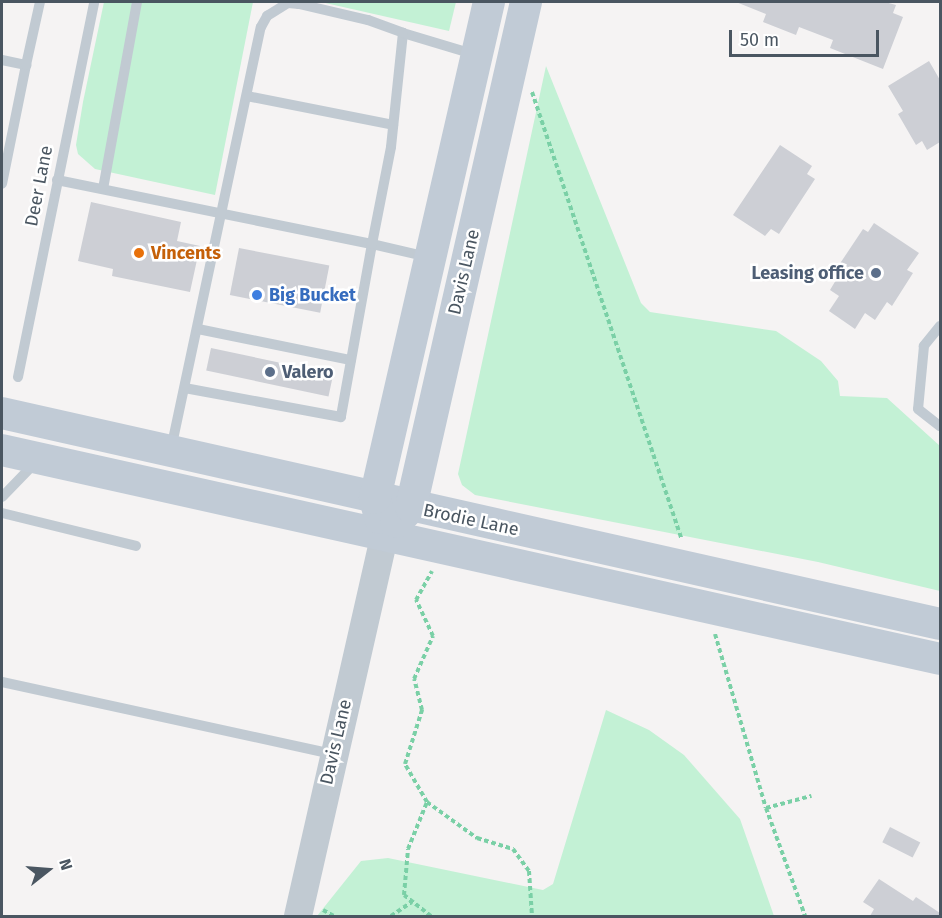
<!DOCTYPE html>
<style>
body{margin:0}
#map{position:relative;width:942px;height:918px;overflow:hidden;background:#f5f3f3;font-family:"Fira Sans",sans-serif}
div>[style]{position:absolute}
.green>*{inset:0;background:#c3f1d5}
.building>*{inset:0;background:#cdcfd5;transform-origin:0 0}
.path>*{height:4px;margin-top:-2px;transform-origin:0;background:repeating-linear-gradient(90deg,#7ad0a6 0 4.5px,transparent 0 7.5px)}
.service>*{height:10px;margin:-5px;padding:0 5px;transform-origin:5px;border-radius:5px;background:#c1cad2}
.tertiary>*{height:28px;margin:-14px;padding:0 14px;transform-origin:14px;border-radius:14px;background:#c1cad2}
.secondary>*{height:32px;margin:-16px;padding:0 16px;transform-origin:16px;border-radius:16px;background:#c1cbd6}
.dots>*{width:16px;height:16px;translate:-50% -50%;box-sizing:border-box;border:3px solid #fff;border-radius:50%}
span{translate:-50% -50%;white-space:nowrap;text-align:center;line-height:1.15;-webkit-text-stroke:5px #fff;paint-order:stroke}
.street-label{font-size:18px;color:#4a5661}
.food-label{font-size:18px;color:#c56008;font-weight:700}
.left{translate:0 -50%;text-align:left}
.service-label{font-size:18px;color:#4e5e75;font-weight:700}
.right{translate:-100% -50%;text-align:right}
.shop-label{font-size:18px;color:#366cbe;font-weight:700}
.frame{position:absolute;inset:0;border:3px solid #4a5661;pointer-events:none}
.north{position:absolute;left:18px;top:840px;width:60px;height:60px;-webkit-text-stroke:4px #fff;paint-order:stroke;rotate:73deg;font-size:16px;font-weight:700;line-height:24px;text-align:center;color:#4a5661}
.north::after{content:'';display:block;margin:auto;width:21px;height:27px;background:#4a5661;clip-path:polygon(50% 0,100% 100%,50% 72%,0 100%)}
.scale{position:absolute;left:729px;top:30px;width:150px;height:27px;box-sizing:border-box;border:3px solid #4a5661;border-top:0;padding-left:8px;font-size:18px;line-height:21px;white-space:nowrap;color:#4a5661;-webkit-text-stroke:4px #fff;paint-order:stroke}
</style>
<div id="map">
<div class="green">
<div style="clip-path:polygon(104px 2px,253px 2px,215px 195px,95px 169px,78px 154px,76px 145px,83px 102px)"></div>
<div style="clip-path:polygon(321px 2px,456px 2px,449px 31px)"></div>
<div style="clip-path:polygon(546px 66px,641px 303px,650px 312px,776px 331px,821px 361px,838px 381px,840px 396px,887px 398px,940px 446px,940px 591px,818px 562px,475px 495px,462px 485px,458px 474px)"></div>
<div style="clip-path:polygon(606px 710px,649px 730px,684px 755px,740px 819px,774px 916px,317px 916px,361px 861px,388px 858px,543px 890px,553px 884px)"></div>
</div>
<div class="building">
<div style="clip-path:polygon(736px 2px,885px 2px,896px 5px,893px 13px,903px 17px,883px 69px,830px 48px,833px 40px,799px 27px,796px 35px,763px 22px,766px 14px)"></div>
<div style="clip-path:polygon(929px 61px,940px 80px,940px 142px,927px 150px,922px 141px,916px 145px,898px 114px,903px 111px,888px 86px)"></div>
<div style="clip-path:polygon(780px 145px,812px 166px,807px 174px,815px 179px,779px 234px,771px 229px,765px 236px,733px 215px)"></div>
<div style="clip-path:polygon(91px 202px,181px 222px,177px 241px,200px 246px,190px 292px,112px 276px,113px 269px,78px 261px)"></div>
<div style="clip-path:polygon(874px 223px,919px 253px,907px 270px,913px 273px,892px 306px,887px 302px,875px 320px,865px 313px,855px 329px,829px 311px,839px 296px,830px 290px,836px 280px,831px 277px,863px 229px,868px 232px)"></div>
<div style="left:239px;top:248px;width:92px;height:48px;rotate:11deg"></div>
<div style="left:211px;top:348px;width:125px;height:23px;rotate:12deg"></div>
<div style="left:890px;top:827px;width:34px;height:17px;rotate:27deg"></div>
<div style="clip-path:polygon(879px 879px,913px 901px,916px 897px,940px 913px,940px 916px,870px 916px,874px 909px,863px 902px)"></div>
</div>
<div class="path">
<div style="left:532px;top:92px;width:472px;rotate:71.5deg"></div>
<div style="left:715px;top:634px;width:181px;rotate:73.7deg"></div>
<div style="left:766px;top:808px;width:115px;rotate:70.1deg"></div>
<div style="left:427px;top:802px;width:62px;rotate:35.8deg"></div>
<div style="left:477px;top:838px;width:38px;rotate:17deg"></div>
<div style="left:513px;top:849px;width:27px;rotate:54deg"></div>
<div style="left:529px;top:871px;width:45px;rotate:86.2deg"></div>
<div style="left:766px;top:808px;width:47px;rotate:-14.9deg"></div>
<div style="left:323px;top:910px;width:13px;rotate:29deg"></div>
<div style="left:391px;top:916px;width:25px;rotate:-34deg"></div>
<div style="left:431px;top:916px;width:34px;rotate:-142deg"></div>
<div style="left:404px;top:895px;width:46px;rotate:-85deg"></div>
<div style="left:408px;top:849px;width:51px;rotate:-68deg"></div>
<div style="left:427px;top:802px;width:44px;rotate:-120.1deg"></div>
<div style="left:405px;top:764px;width:57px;rotate:-72.5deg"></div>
<div style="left:422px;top:710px;width:32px;rotate:-104deg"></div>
<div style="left:414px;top:679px;width:47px;rotate:-66.2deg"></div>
<div style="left:433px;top:636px;width:40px;rotate:-115deg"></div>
<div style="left:416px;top:600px;width:33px;rotate:-61deg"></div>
</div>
<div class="service">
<div style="left:2px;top:60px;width:25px;rotate:12deg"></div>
<div style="left:26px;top:65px;width:121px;rotate:101.4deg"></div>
<div style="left:26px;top:65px;width:65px;rotate:-77.5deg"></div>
<div style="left:247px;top:96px;width:149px;rotate:11.2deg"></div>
<div style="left:57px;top:180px;width:321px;rotate:11.5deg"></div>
<div style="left:372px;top:244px;width:176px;rotate:100.2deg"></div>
<div style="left:341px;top:417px;width:159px;rotate:-169.5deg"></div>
<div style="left:103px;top:189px;width:190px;rotate:-79.7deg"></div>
<div style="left:428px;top:257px;width:57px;rotate:-166.9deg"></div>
<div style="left:372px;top:244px;width:99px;rotate:-78.9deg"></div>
<div style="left:391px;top:147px;width:115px;rotate:-84deg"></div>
<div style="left:403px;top:33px;width:73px;rotate:16.7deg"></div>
<div style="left:940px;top:326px;width:26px;rotate:129deg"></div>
<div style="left:924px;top:346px;width:63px;rotate:95.4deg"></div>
<div style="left:918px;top:409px;width:28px;rotate:38deg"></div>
<div style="left:198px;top:329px;width:156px;rotate:11.5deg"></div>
<div style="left:18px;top:377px;width:383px;rotate:-78.5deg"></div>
<div style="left:171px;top:449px;width:431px;rotate:-78deg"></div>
<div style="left:261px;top:27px;width:13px;rotate:-61deg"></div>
<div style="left:267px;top:16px;width:25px;rotate:-32deg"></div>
<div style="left:288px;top:3px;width:11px;rotate:5deg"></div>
<div style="left:299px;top:4px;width:71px;rotate:13.1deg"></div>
<div style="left:368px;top:20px;width:37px;rotate:20deg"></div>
<div style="left:2px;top:497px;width:47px;rotate:-45.9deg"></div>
<div style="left:2px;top:513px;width:138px;rotate:13.8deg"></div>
<div style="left:2px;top:682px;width:338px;rotate:12.3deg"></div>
</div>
<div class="tertiary">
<div style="left:298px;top:916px;width:392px;rotate:-77.2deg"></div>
</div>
<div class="secondary">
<div style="left:2px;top:413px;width:961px;rotate:12.68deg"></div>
<div style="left:2px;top:450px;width:961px;rotate:12.56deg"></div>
<div style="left:380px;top:518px;width:21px;rotate:-104deg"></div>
<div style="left:375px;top:498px;width:509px;rotate:-77.06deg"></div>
<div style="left:396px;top:522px;width:21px;rotate:-45deg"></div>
<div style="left:411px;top:507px;width:518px;rotate:-77.17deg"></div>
</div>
<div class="dots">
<div style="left:139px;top:253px;background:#e8710a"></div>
<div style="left:876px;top:273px;background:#5c6f8a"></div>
<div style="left:257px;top:295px;background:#3f7fe0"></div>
<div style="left:270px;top:372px;background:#5c6f8a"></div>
</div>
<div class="street-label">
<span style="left:39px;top:186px;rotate:-79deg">Deer Lane</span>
<span style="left:464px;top:272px;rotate:-77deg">Davis Lane</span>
<span style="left:471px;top:520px;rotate:12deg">Brodie Lane</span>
<span style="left:336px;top:742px;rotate:-77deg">Davis Lane</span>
</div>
<div class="food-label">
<span class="left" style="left:151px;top:253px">Vincents</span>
</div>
<div class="service-label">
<span class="right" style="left:864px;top:273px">Leasing office</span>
<span class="left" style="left:282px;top:372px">Valero</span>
</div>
<div class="shop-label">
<span class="left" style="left:269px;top:295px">Big Bucket</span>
</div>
<div class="frame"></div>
<div class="north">N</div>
<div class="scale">50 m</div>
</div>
